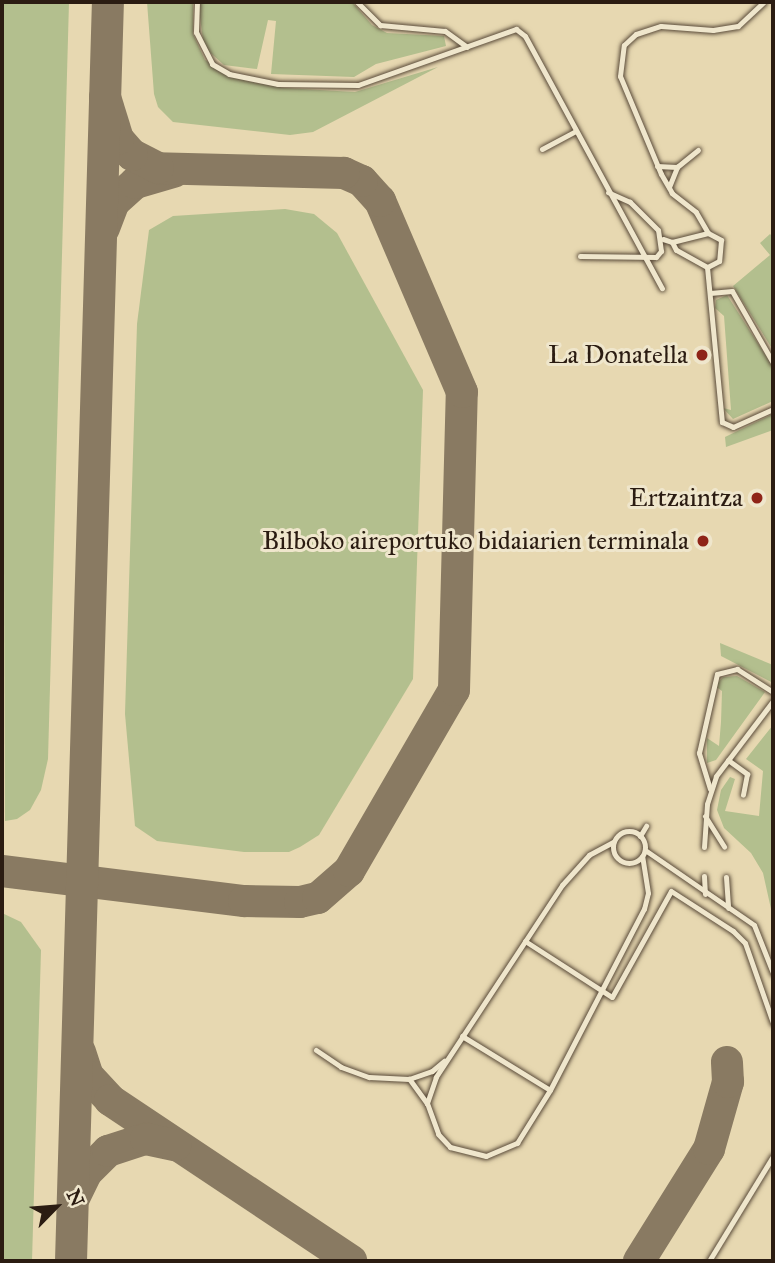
<!DOCTYPE html>
<style>
body{margin:0}
#map{position:relative;width:775px;height:1263px;overflow:hidden;background:#e7d8b1;font-family:"IM FELL Great Primer",serif}
div>[style]{position:absolute}
.green>*{inset:0;background:#b3bf8e}
.taxiway>*{height:32px;margin:-16px;padding:0 16px;transform-origin:16px;border-radius:16px;background:#897a62}
.roads{filter:drop-shadow(0 0 2px #5a4b3a) drop-shadow(0 0 2px #5a4b3a)}
.service>*{height:5px;margin:-2.5px;padding:0 2.5px;transform-origin:2.5px;border-radius:2.5px;background:#efe6cc}
.service>.ring{margin:-2.5px;padding:0;box-sizing:content-box;background:none;border:5px solid #efe6cc;border-radius:50%}
.dots>*{width:19px;height:19px;translate:-50% -50%;box-sizing:border-box;border:4px solid #efe6cc;border-radius:50%}
span{translate:-50% -50%;white-space:nowrap;text-align:center;line-height:1.15;-webkit-text-stroke:6px #efe6cc;paint-order:stroke}
.poi-label{font-size:26px;color:#2b1c12}
.right{translate:-100% -50%;text-align:right}
.frame{position:absolute;inset:0;border:4px solid #2b1c12;pointer-events:none}
.north{position:absolute;left:21px;top:1172px;width:70px;height:70px;-webkit-text-stroke:5px #efe6cc;paint-order:stroke;rotate:65deg;font-size:19px;font-weight:700;line-height:28px;text-align:center;color:#2b1c12}
.north::after{content:'';display:block;margin:auto;width:24px;height:32px;background:#2b1c12;clip-path:polygon(50% 0,100% 100%,50% 72%,0 100%)}
</style>
<div id="map">
<div class="green">
<div style="clip-path:polygon(2px 2px,69px 2px,48px 759px,41px 790px,30px 810px,17px 819px,5px 821px)"></div>
<div style="clip-path:polygon(147px 2px,193px 2px,193px 34px,205px 60px,246px 81px,284px 88px,355px 92px,438px 67px,313px 132px,290px 135px,173px 122px,158px 107px,154px 94px)"></div>
<div style="clip-path:polygon(198px 2px,352px 2px,372px 25px,387px 33px,444px 36px,446px 46px,376px 64px,354px 77px,271px 74px,276px 21px,268px 20px,257px 69px,224px 65px,204px 47px)"></div>
<div style="clip-path:polygon(285px 209px,314px 214px,337px 233px,423px 390px,413px 679px,319px 835px,300px 847px,289px 852px,244px 852px,157px 841px,135px 826px,125px 714px,137px 324px,149px 230px,173px 216px)"></div>
<div style="clip-path:polygon(770px 234px,773px 237px,773px 350px,733px 286px,770px 255px,760px 243px)"></div>
<div style="clip-path:polygon(727px 295px,773px 367px,773px 401px,733px 419px,723px 408px,731px 410px,724px 316px,715px 308px,716px 300px)"></div>
<div style="clip-path:polygon(773px 414px,773px 430px,726px 447px,725px 437px)"></div>
<div style="clip-path:polygon(720px 643px,773px 665px,773px 683px,721px 656px)"></div>
<div style="clip-path:polygon(737px 676px,765px 692px,716px 760px,707px 763px,707px 738px,719px 746px,721px 722px,722px 691px,715px 686px,723px 677px)"></div>
<div style="clip-path:polygon(773px 725px,773px 918px,763px 873px,751px 853px,724px 828px,717px 810px,721px 790px,730px 777px,735px 779px,725px 811px,759px 816px,763px 771px,746px 759px)"></div>
<div style="clip-path:polygon(2px 913px,21px 922px,41px 950px,32px 1261px,2px 1261px)"></div>
</div>
<div class="taxiway">
<div style="left:104px;top:228px;width:28px;rotate:-69deg"></div>
<div style="left:114px;top:202px;width:28px;rotate:-42deg"></div>
<div style="left:135px;top:183px;width:40px;rotate:-16deg"></div>
<div style="left:2px;top:871px;width:244px;rotate:7.1deg"></div>
<div style="left:244px;top:901px;width:56px;rotate:1deg"></div>
<div style="left:300px;top:902px;width:18px;rotate:-13deg"></div>
<div style="left:318px;top:898px;width:41px;rotate:-41.1deg"></div>
<div style="left:349px;top:871px;width:209px;rotate:-59.9deg"></div>
<div style="left:454px;top:690px;width:298px;rotate:-88.5deg"></div>
<div style="left:462px;top:392px;width:208px;rotate:-113.2deg"></div>
<div style="left:380px;top:201px;width:27px;rotate:-132deg"></div>
<div style="left:362px;top:181px;width:20px;rotate:-156deg"></div>
<div style="left:344px;top:173px;width:186px;rotate:-178.5deg"></div>
<div style="left:158px;top:168px;width:29px;rotate:-153deg"></div>
<div style="left:132px;top:155px;width:21px;rotate:-131deg"></div>
<div style="left:118px;top:139px;width:44px;rotate:-107.2deg"></div>
<div style="left:80px;top:1052px;width:25px;rotate:72deg"></div>
<div style="left:88px;top:1076px;width:33px;rotate:47deg"></div>
<div style="left:110px;top:1100px;width:290px;rotate:33.7deg"></div>
<div style="left:75px;top:1196px;width:25px;rotate:-64deg"></div>
<div style="left:86px;top:1173px;width:31px;rotate:-45deg"></div>
<div style="left:108px;top:1151px;width:40px;rotate:-18deg"></div>
<div style="left:146px;top:1139px;width:30px;rotate:12deg"></div>
<div style="left:71px;top:1261px;width:1260px;rotate:-88.32deg"></div>
<div style="left:639px;top:1261px;width:132px;rotate:-58deg"></div>
<div style="left:709px;top:1149px;width:70px;rotate:-74.2deg"></div>
<div style="left:728px;top:1082px;width:20px;rotate:-93deg"></div>
</div>
<div class="roads">
<div class="service">
<div style="left:197px;top:2px;width:30px;rotate:92deg"></div>
<div style="left:196px;top:32px;width:36px;rotate:63deg"></div>
<div style="left:212px;top:64px;width:20px;rotate:30deg"></div>
<div style="left:229px;top:74px;width:50px;rotate:11.5deg"></div>
<div style="left:278px;top:84px;width:80px;rotate:0.7deg"></div>
<div style="left:358px;top:85px;width:168px;rotate:-19.5deg"></div>
<div style="left:516px;top:29px;width:11px;rotate:38deg"></div>
<div style="left:525px;top:36px;width:287px;rotate:61.5deg"></div>
<div style="left:357px;top:2px;width:33px;rotate:45deg"></div>
<div style="left:380px;top:25px;width:65px;rotate:5.3deg"></div>
<div style="left:445px;top:31px;width:27px;rotate:36deg"></div>
<div style="left:542px;top:149px;width:38px;rotate:-28deg"></div>
<div style="left:657px;top:166px;width:20px;rotate:3deg"></div>
<div style="left:669px;top:187px;width:22px;rotate:-68deg"></div>
<div style="left:677px;top:167px;width:27px;rotate:-39deg"></div>
<div style="left:708px;top:233px;width:24px;rotate:-120deg"></div>
<div style="left:696px;top:212px;width:31px;rotate:-142deg"></div>
<div style="left:672px;top:193px;width:22px;rotate:-120deg"></div>
<div style="left:661px;top:174px;width:106px;rotate:-112.7deg"></div>
<div style="left:620px;top:76px;width:31px;rotate:-83deg"></div>
<div style="left:624px;top:45px;width:16px;rotate:-43deg"></div>
<div style="left:636px;top:34px;width:26px;rotate:-18deg"></div>
<div style="left:661px;top:26px;width:52px;rotate:4.4deg"></div>
<div style="left:713px;top:30px;width:25px;rotate:-9deg"></div>
<div style="left:738px;top:26px;width:35px;rotate:-43deg"></div>
<div style="left:663px;top:239px;width:9px;rotate:18deg"></div>
<div style="left:672px;top:242px;width:37px;rotate:-14deg"></div>
<div style="left:708px;top:233px;width:15px;rotate:28deg"></div>
<div style="left:721px;top:240px;width:21px;rotate:95deg"></div>
<div style="left:719px;top:261px;width:13px;rotate:153deg"></div>
<div style="left:707px;top:267px;width:35px;rotate:-151deg"></div>
<div style="left:676px;top:250px;width:9px;rotate:-117deg"></div>
<div style="left:580px;top:256px;width:76px;rotate:0.8deg"></div>
<div style="left:656px;top:257px;width:8px;rotate:-50deg"></div>
<div style="left:661px;top:251px;width:21px;rotate:-98deg"></div>
<div style="left:658px;top:230px;width:40px;rotate:-135deg"></div>
<div style="left:630px;top:202px;width:24px;rotate:-156deg"></div>
<div style="left:707px;top:267px;width:156px;rotate:84.5deg"></div>
<div style="left:722px;top:422px;width:12px;rotate:24deg"></div>
<div style="left:733px;top:427px;width:44px;rotate:-24.2deg"></div>
<div style="left:710px;top:293px;width:22px;rotate:-5deg"></div>
<div style="left:732px;top:291px;width:83px;rotate:60.3deg"></div>
<div style="left:728px;top:760px;width:24px;rotate:36deg"></div>
<div style="left:747px;top:774px;width:21px;rotate:101deg"></div>
<div style="left:710px;top:789px;width:38px;rotate:-107deg"></div>
<div style="left:699px;top:753px;width:81px;rotate:-77.2deg"></div>
<div style="left:717px;top:674px;width:21px;rotate:-14deg"></div>
<div style="left:737px;top:669px;width:43px;rotate:32.6deg"></div>
<div style="left:705px;top:816px;width:36px;rotate:58deg"></div>
<div class="ring" style="left:613px;top:831px;width:27px;height:27px"></div>
<div style="left:640px;top:836px;width:12px;rotate:-59deg"></div>
<div style="left:613px;top:842px;width:27px;rotate:152deg"></div>
<div style="left:589px;top:855px;width:40px;rotate:132deg"></div>
<div style="left:562px;top:885px;width:230px;rotate:123.3deg"></div>
<div style="left:436px;top:1077px;width:28px;rotate:109deg"></div>
<div style="left:427px;top:1103px;width:33px;rotate:70deg"></div>
<div style="left:438px;top:1134px;width:18px;rotate:47deg"></div>
<div style="left:450px;top:1147px;width:37px;rotate:14deg"></div>
<div style="left:486px;top:1156px;width:34px;rotate:-23deg"></div>
<div style="left:517px;top:1143px;width:62px;rotate:-58.1deg"></div>
<div style="left:550px;top:1090px;width:204px;rotate:-62.6deg"></div>
<div style="left:644px;top:909px;width:16px;rotate:-76deg"></div>
<div style="left:648px;top:893px;width:37px;rotate:-99deg"></div>
<div style="left:704px;top:847px;width:43px;rotate:-86deg"></div>
<div style="left:707px;top:804px;width:29px;rotate:-72deg"></div>
<div style="left:716px;top:776px;width:94px;rotate:-52.8deg"></div>
<div style="left:645px;top:850px;width:132px;rotate:34.5deg"></div>
<div style="left:754px;top:925px;width:52px;rotate:68.4deg"></div>
<div style="left:704px;top:876px;width:18px;rotate:87deg"></div>
<div style="left:726px;top:877px;width:31px;rotate:86deg"></div>
<div style="left:525px;top:941px;width:103px;rotate:32.8deg"></div>
<div style="left:612px;top:997px;width:121px;rotate:-60.9deg"></div>
<div style="left:671px;top:891px;width:74px;rotate:32.8deg"></div>
<div style="left:733px;top:931px;width:17px;rotate:45deg"></div>
<div style="left:745px;top:943px;width:85px;rotate:70.7deg"></div>
<div style="left:462px;top:1036px;width:103px;rotate:31.5deg"></div>
<div style="left:316px;top:1050px;width:30px;rotate:34deg"></div>
<div style="left:341px;top:1067px;width:30px;rotate:20deg"></div>
<div style="left:369px;top:1077px;width:40px;rotate:2.9deg"></div>
<div style="left:426px;top:1102px;width:29px;rotate:-126deg"></div>
<div style="left:409px;top:1079px;width:24px;rotate:-19deg"></div>
<div style="left:432px;top:1071px;width:16px;rotate:-40deg"></div>
<div style="left:709px;top:1261px;width:123px;rotate:-58.6deg"></div>
</div>
</div>
<div class="dots">
<div style="left:702px;top:355px;background:#8f2418"></div>
<div style="left:757px;top:498px;background:#8f2418"></div>
<div style="left:703px;top:541px;background:#8f2418"></div>
</div>
<div class="poi-label">
<span class="right" style="left:688px;top:355px">La Donatella</span>
<span class="right" style="left:743px;top:498px">Ertzaintza</span>
<span class="right" style="left:689px;top:541px">Bilboko aireportuko bidaiarien terminala</span>
</div>
<div class="frame"></div>
<div class="north">N</div>
</div>
